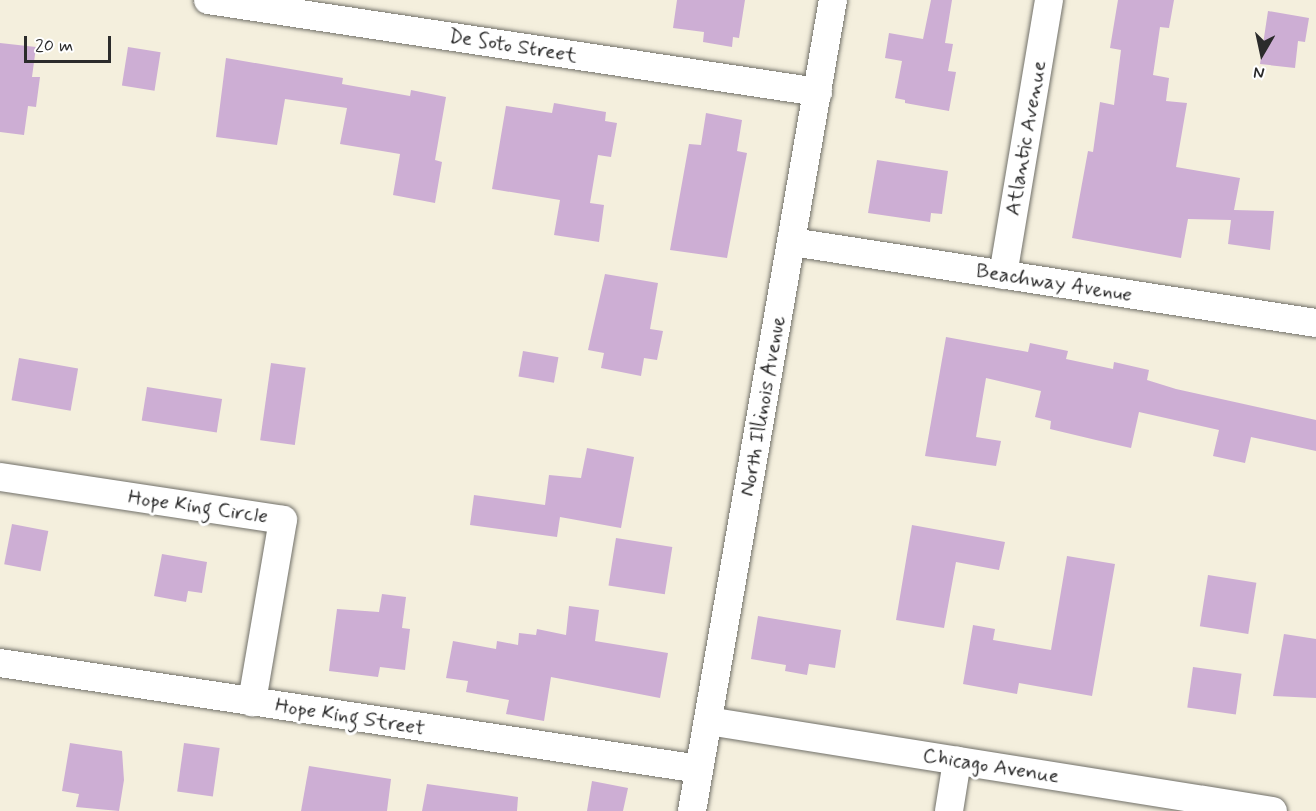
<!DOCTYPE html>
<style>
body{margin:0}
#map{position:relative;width:1316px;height:811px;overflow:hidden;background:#f4efdd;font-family:Mynerve,sans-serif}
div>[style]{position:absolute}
.building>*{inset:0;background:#cdaed4;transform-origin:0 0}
.roads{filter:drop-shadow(0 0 2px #717069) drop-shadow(0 0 2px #717069)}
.minor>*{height:28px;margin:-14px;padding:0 14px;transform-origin:14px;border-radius:14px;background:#fff}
span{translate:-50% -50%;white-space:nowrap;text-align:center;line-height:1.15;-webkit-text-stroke:6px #fff;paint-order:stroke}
.street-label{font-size:21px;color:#2b2b2b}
.north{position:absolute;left:1232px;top:24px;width:60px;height:60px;-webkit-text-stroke:4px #fff;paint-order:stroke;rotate:189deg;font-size:16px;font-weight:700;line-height:24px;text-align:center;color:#2b2b2b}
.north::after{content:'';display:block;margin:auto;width:21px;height:27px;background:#2b2b2b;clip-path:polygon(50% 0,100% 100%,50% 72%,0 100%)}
.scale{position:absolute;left:24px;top:36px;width:87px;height:27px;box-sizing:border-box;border:3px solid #2b2b2b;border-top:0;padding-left:8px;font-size:18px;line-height:21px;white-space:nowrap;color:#2b2b2b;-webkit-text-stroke:4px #fff;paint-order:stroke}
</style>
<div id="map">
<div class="building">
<div style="clip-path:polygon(677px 0,745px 0,739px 38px,733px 37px,732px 47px,703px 42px,704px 32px,673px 28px)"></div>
<div style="clip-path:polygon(931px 0,952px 0,945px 43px,953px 44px,948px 71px,956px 72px,949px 111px,905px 103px,905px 100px,895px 98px,902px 61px,885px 58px,889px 33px,923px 39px)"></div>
<div style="clip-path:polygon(1118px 0,1174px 0,1169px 28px,1160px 27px,1153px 75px,1169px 78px,1166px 101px,1187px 103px,1176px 167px,1240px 178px,1234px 210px,1274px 211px,1270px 250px,1228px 244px,1231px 220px,1188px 219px,1181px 258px,1072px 238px,1088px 151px,1093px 152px,1100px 102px,1114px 105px,1121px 50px,1110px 48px)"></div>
<div style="clip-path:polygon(1268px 11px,1309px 18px,1305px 42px,1298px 41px,1295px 68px,1260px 64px)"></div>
<div style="clip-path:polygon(0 43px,36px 47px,32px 77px,40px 77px,36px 107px,28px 106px,24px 135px,0 132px)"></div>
<div style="left:128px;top:47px;width:33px;height:39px;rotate:9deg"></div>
<div style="clip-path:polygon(226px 58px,343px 78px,342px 84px,410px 96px,411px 90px,446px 97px,435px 160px,442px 162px,435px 203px,393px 195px,400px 154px,340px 144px,347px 108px,285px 99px,277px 145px,216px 137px)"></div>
<div style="clip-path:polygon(554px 103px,606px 112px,605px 121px,617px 123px,611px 157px,598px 155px,590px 203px,604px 205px,599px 242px,554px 235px,560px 200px,492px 189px,506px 106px,552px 113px)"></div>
<div style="clip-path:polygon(706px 113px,742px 120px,737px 151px,747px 153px,727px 258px,670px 250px,689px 144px,701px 145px)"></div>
<div style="clip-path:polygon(877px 160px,948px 171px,942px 214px,931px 213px,930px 222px,868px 213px)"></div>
<div style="clip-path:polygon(605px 274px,658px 283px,650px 329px,663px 331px,657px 360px,644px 358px,641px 376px,601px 368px,604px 353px,588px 350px)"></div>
<div style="clip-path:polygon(946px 337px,1028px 352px,1030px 343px,1068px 351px,1066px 359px,1113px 369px,1114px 362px,1149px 370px,1147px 380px,1176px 389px,1316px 420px,1316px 451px,1251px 437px,1245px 463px,1213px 456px,1219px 430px,1139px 412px,1131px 448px,1096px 440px,1050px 429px,1051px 421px,1035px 417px,1041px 391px,986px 378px,976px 437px,1001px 441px,996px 466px,925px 456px)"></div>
<div style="left:523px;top:351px;width:36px;height:26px;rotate:10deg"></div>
<div style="left:19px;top:358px;width:60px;height:43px;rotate:10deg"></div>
<div style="left:271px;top:363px;width:35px;height:78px;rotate:8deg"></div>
<div style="left:147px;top:387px;width:76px;height:34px;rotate:9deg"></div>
<div style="clip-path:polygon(587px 448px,634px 457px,621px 528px,560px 517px,557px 537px,470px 525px,474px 495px,545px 505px,549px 475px,581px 478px)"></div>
<div style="left:12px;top:524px;width:37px;height:41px;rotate:11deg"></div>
<div style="clip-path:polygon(912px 525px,1005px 542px,999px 570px,956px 562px,944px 628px,896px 620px)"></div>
<div style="left:616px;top:538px;width:57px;height:48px;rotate:9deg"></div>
<div style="clip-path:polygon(162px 554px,207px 562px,202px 593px,188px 591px,186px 602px,154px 596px)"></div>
<div style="clip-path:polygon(1067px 556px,1115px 564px,1092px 696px,1019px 683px,1017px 694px,963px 684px,973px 625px,995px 629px,993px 640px,1051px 650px)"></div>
<div style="left:1208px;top:575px;width:49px;height:52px;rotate:9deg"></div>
<div style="clip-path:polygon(382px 594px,406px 597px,402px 628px,410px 629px,405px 670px,380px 667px,378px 677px,329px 671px,337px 609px,379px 612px)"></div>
<div style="clip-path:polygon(569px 606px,599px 610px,595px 641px,668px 653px,660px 698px,551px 677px,544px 721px,506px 714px,509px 700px,466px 692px,468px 681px,446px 678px,453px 641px,496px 649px,497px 641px,518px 645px,519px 633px,536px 635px,537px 629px,566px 635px)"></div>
<div style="clip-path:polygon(758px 616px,841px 630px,835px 668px,809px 664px,807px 675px,785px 671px,786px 665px,751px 659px)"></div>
<div style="clip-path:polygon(1284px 634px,1316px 639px,1316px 698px,1273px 696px)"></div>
<div style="left:1193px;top:667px;width:49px;height:41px;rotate:8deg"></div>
<div style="clip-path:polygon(70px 743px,122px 751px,124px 780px,119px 811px,76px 807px,79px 794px,62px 791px)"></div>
<div style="left:184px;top:743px;width:36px;height:49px;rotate:8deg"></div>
<div style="clip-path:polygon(309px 766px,391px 779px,387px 811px,301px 811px)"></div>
<div style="clip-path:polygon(592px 781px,628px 788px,623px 811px,587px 811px)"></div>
<div style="clip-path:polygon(427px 784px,518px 797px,517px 811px,422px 811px)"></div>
</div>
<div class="roads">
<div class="minor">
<div style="left:208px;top:0;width:617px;rotate:8.58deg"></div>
<div style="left:792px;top:242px;width:530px;rotate:8.79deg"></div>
<div style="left:1003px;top:275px;width:279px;rotate:-80.5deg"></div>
<div style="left:0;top:477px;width:286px;rotate:8.6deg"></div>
<div style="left:283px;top:520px;width:185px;rotate:99.7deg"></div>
<div style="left:0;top:663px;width:707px;rotate:8.62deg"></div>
<div style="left:708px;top:721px;width:572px;rotate:9.05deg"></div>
<div style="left:692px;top:811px;width:823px;rotate:-80.14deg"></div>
<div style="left:949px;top:811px;width:51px;rotate:-80.9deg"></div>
</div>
</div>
<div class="street-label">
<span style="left:513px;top:46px;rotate:9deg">De Soto Street</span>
<span style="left:1026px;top:138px;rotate:-80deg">Atlantic Avenue</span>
<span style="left:1054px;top:283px;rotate:9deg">Beachway Avenue</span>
<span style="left:763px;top:406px;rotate:-80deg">North Illinois Avenue</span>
<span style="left:198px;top:507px;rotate:8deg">Hope King Circle</span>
<span style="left:350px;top:717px;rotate:9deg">Hope King Street</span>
<span style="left:991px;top:766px;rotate:9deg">Chicago Avenue</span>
</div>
<div class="north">N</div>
<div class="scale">20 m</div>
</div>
